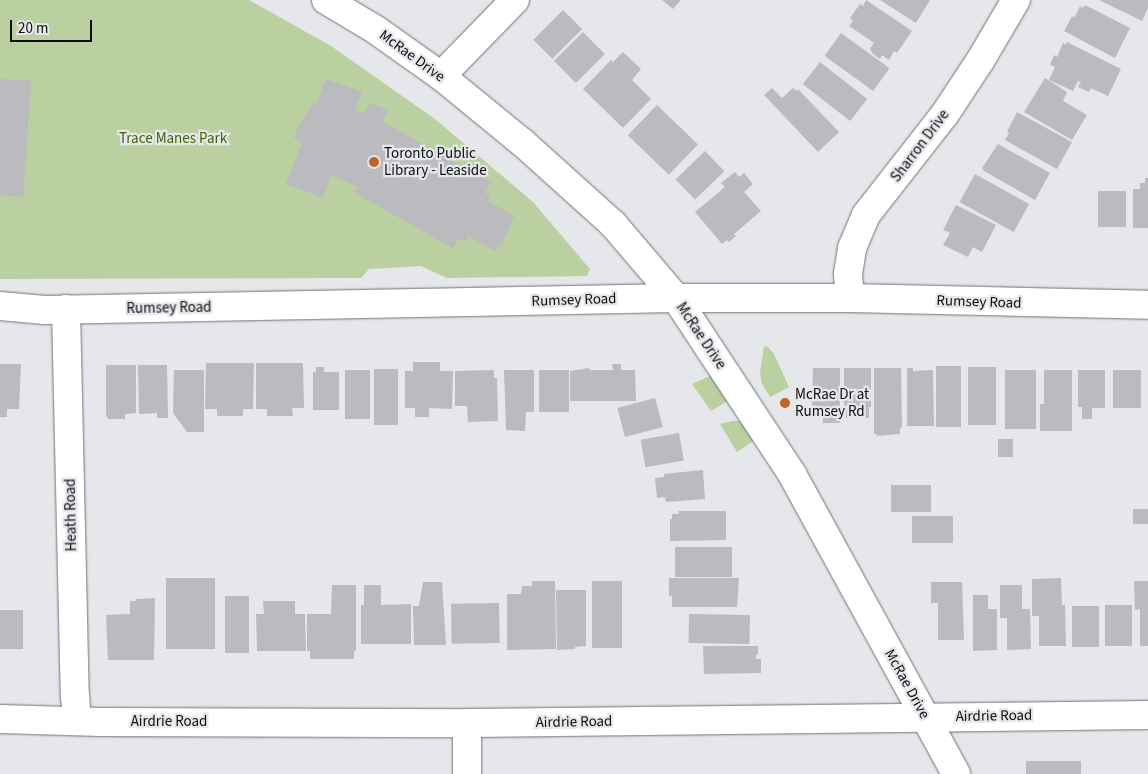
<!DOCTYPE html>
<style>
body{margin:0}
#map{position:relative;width:1148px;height:774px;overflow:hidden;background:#e6e7eb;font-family:"Source Sans 3",sans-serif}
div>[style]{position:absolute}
.green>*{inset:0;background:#bad0a1}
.building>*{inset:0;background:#bbbabe;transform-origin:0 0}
.roads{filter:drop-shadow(0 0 1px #717376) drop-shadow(0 0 1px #717376)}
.minor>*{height:28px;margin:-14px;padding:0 14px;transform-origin:14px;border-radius:14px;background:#fff}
.dots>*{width:14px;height:14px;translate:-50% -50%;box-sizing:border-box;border:2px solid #e6e7eb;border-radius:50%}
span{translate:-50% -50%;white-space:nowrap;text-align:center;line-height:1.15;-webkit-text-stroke:4.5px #e6e7eb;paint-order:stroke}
.street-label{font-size:15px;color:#0c0d0e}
.park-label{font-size:15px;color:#426103}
.poi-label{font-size:15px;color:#0c0d0e}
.left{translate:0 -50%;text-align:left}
.scale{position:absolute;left:10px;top:20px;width:82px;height:22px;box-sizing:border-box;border:2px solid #0c0d0e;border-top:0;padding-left:6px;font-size:15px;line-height:18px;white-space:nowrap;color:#0c0d0e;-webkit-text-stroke:4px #e6e7eb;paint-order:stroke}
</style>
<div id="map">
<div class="green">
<div style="clip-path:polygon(0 0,249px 0,331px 46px,435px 119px,533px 202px,590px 269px,587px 276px,447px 278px,421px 266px,369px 269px,361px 278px,0 279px)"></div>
<div style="clip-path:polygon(764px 346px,768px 347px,774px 354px,789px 387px,770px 397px,762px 384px,760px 373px)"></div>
<div style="clip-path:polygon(712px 375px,729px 400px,711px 411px,692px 384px)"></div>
<div style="clip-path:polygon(732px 421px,742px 421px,755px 440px,737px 452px,720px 424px)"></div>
</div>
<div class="building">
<div style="clip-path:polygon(662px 0,681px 0,673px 9px)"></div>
<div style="clip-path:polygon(866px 0,912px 31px,897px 53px,894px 51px,889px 60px,882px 55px,880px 59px,872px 53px,870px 48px,874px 43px,849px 26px,853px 21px,850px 18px,860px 4px,863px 6px)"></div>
<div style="clip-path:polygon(880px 0,930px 0,916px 23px)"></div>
<div style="clip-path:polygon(1099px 0,1148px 0,1148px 8px,1142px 21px)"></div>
<div style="clip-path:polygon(1085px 5px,1130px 28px,1115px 58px,1064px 31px,1072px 16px,1074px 18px,1080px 6px,1083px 8px)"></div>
<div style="left:563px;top:10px;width:27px;height:42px;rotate:45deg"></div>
<div style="left:583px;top:32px;width:31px;height:41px;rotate:45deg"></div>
<div style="left:841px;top:33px;width:60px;height:28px;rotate:36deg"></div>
<div style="clip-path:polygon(1067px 42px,1121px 69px,1108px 96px,1091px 88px,1089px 92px,1078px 87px,1081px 82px,1078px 81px,1073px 91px,1049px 80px,1055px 67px,1050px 65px,1054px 55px,1057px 57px,1063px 43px,1066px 45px)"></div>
<div style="clip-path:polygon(623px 52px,641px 69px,632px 80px,651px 99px,623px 128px,583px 89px,611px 60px,613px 62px)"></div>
<div style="left:820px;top:62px;width:60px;height:28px;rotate:38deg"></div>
<div style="clip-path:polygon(1045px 78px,1067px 92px,1063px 101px,1087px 115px,1072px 140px,1024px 112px)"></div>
<div style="clip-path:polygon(0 79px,31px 81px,23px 197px,0 195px)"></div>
<div style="clip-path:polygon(326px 79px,362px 92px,355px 110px,365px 113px,370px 103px,380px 106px,388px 110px,383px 122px,491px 182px,485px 193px,491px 196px,488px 201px,514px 216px,503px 242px,494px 251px,468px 236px,465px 242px,459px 238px,453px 248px,355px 193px,358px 187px,331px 175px,323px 198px,286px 184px,302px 142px,294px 138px,298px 126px,314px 102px,317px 102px)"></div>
<div style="clip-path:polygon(772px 88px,782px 98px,793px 88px,797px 91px,798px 89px,839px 132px,818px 152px,764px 95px)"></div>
<div style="left:657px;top:105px;width:57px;height:42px;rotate:44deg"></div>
<div style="clip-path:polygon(1017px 112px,1072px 142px,1057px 169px,1005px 140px,1009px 133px,1007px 132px)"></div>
<div style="clip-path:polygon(998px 144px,1050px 173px,1035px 200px,984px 171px,982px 168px)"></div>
<div style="left:705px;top:151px;width:28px;height:41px;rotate:46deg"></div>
<div style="clip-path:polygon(735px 172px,739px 177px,744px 173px,753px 184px,744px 192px,761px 211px,734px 234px,736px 236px,729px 242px,727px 240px,722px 244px,695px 212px,725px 187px,721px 183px)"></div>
<div style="left:975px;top:174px;width:62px;height:32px;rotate:29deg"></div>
<div style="clip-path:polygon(1145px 178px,1148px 178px,1148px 228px,1133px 228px,1133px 189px,1140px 189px,1140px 183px,1145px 183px)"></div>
<div style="left:1098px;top:191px;width:28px;height:36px"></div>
<div style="clip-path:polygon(956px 205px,996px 225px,982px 252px,973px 247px,968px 257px,943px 245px,950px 233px,943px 230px)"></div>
<div style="clip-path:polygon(413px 362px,440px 362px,440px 371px,453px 371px,452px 409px,429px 408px,429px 417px,415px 417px,415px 408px,405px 408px,405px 371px,413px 371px)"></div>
<div style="clip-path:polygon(206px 363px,254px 363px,253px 409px,243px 409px,243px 416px,217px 416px,217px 409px,205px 409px)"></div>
<div style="clip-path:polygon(256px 363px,303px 363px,304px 408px,292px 408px,293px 416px,267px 416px,267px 409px,256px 409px)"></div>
<div style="clip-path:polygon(0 364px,21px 364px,19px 409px,7px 409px,7px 417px,0 417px)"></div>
<div style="clip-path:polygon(612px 364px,621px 364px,621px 370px,635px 370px,636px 401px,570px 401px,570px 371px,589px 368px,590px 370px,613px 370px)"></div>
<div style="clip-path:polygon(106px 365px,136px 365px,136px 413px,125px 414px,125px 419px,108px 419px,106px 414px)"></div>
<div style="clip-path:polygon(138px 365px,167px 365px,168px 418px,157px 418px,157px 413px,139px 414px)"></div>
<div style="left:936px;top:366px;width:25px;height:61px"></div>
<div style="clip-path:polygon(316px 367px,324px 367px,324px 372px,339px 372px,339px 410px,313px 410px,313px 372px,316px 372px)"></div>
<div style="left:968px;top:367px;width:28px;height:58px"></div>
<div style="clip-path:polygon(813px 368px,840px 368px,840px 423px,823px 423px,823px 406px,812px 406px)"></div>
<div style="clip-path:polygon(844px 368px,871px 368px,871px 407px,869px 407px,869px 418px,846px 418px,846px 407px,844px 407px)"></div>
<div style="clip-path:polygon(874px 368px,901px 368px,902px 428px,900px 427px,900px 434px,877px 436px,877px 434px,874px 434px)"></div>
<div style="clip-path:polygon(907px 368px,913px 368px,913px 371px,933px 370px,934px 426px,907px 426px)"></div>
<div style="left:374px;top:369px;width:24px;height:56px"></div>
<div style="clip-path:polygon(174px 370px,204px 370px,204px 432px,187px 432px,173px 413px)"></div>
<div style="left:345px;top:370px;width:25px;height:49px"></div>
<div style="clip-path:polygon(494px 370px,494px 378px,497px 378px,498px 421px,468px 422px,467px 406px,455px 406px,455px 371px)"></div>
<div style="clip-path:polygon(504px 370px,534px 370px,534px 412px,526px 412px,525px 431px,506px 430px)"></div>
<div style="left:539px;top:370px;width:30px;height:42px"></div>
<div style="left:1005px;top:370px;width:31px;height:59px"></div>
<div style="clip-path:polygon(1044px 370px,1072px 370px,1072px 431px,1040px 431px,1040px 404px,1044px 404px)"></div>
<div style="clip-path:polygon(1078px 370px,1105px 370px,1105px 408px,1092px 408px,1092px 419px,1082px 419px,1082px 407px,1078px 407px)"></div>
<div style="left:1113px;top:370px;width:28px;height:38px"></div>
<div style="left:655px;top:398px;width:30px;height:39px;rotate:75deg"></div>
<div style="left:679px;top:433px;width:28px;height:39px;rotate:80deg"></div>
<div style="left:998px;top:439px;width:15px;height:18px"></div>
<div style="clip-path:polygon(703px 470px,705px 499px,666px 502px,665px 497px,657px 498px,655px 478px,664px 477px,664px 474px)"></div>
<div style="left:931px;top:485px;width:27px;height:40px;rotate:90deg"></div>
<div style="left:1148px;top:509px;width:15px;height:15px;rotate:90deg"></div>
<div style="clip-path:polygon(678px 511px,726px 511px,726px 540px,670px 541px,670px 519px,672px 519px,672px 514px,679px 514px)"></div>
<div style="left:912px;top:516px;width:41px;height:27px"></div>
<div style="left:675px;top:547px;width:57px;height:30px"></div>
<div style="left:166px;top:578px;width:49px;height:71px"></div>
<div style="clip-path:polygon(669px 578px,739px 578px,737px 607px,672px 607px,672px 596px,669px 596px)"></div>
<div style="clip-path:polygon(1061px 578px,1062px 605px,1065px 605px,1066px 646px,1039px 646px,1039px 616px,1032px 616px,1032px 579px)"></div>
<div style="clip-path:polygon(532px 581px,555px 581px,556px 649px,507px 650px,507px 594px,521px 594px,522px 586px,532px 586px)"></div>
<div style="left:592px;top:581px;width:30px;height:67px"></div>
<div style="clip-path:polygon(1134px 581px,1148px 581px,1148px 646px,1140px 646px,1140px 609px,1135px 610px)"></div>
<div style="clip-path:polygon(423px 582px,442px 582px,446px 645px,414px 645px,413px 606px,419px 606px)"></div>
<div style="clip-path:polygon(931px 582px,962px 582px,964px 640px,938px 640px,938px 603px,931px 603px)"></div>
<div style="clip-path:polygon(332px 585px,356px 585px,356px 651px,354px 651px,354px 659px,310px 659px,310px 651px,307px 651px,307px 614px,331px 614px)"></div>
<div style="clip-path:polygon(364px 585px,381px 585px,381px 605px,411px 604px,411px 644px,361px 644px,361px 605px,364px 605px)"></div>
<div style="clip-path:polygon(1000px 585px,1022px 585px,1022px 609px,1030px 609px,1031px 649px,1007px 650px,1007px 618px,1000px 618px)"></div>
<div style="clip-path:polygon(556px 590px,586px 590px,586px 646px,575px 647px,575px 649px,557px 650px)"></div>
<div style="clip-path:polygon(973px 595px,988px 595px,988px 609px,997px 609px,997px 650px,973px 651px)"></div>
<div style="left:225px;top:596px;width:24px;height:57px"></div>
<div style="clip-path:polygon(155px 598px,154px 660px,108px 660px,106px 615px,130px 614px,130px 601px,136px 601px,136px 599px)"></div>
<div style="clip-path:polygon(263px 601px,295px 601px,295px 614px,305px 614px,306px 651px,257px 651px,256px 614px,264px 614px)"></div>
<div style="left:499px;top:603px;width:40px;height:48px;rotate:89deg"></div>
<div style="left:1105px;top:605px;width:27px;height:41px"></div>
<div style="left:1072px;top:606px;width:27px;height:41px"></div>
<div style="left:0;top:610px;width:23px;height:39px"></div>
<div style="left:689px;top:614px;width:61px;height:29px;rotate:1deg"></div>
<div style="clip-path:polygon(703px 646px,758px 646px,758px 655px,756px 655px,756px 659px,761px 659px,761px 673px,704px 674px)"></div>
<div style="left:1026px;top:761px;width:55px;height:13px"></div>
</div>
<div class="roads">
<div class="minor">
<div style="left:326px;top:0;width:58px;rotate:31deg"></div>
<div style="left:376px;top:30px;width:80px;rotate:35.3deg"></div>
<div style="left:441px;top:76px;width:106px;rotate:39.3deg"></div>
<div style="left:523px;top:143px;width:121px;rotate:42deg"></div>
<div style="left:613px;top:224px;width:97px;rotate:49.6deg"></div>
<div style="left:676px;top:298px;width:211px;rotate:56.6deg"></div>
<div style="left:792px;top:474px;width:342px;rotate:61.3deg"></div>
<div style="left:441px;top:76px;width:106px;rotate:-45.8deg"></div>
<div style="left:850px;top:298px;width:24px;rotate:-95deg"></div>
<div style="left:848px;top:274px;width:26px;rotate:-81deg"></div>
<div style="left:852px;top:248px;width:36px;rotate:-67deg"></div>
<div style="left:866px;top:215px;width:128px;rotate:-52deg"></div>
<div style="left:945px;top:114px;width:64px;rotate:-56.6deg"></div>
<div style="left:980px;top:61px;width:71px;rotate:-59.5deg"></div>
<div style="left:0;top:306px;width:45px;rotate:5.1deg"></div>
<div style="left:45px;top:310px;width:631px;rotate:-1.09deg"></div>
<div style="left:676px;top:298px;width:174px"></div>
<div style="left:850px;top:298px;width:298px;rotate:1.3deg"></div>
<div style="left:66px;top:309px;width:387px;rotate:88.7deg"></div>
<div style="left:75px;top:696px;width:25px;rotate:85deg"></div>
<div style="left:0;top:719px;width:100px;rotate:1.7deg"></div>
<div style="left:100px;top:722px;width:367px;rotate:0.2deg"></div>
<div style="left:467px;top:723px;width:681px;rotate:-0.67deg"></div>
<div style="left:467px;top:723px;width:51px;rotate:90deg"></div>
</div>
</div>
<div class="dots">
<div style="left:374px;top:162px;background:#c26122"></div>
<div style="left:785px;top:403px;background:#c26122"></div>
</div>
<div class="street-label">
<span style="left:412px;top:56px;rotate:36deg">McRae Drive</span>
<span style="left:920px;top:146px;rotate:-53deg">Sharron Drive</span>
<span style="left:574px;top:300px;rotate:-2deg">Rumsey Road</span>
<span style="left:979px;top:302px;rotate:2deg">Rumsey Road</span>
<span style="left:169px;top:308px;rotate:-1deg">Rumsey Road</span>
<span style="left:701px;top:336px;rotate:56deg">McRae Drive</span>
<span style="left:71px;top:515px;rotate:-91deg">Heath Road</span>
<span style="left:907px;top:684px;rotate:61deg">McRae Drive</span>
<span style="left:994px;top:716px;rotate:-1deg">Airdrie Road</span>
<span style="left:169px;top:722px">Airdrie Road</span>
<span style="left:574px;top:722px;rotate:-1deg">Airdrie Road</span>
</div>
<div class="park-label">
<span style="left:173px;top:139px">Trace Manes Park</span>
</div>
<div class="poi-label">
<span class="left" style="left:384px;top:162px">Toronto Public<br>Library - Leaside</span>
<span class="left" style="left:795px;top:403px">McRae Dr at<br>Rumsey Rd</span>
</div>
<div class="scale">20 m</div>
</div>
